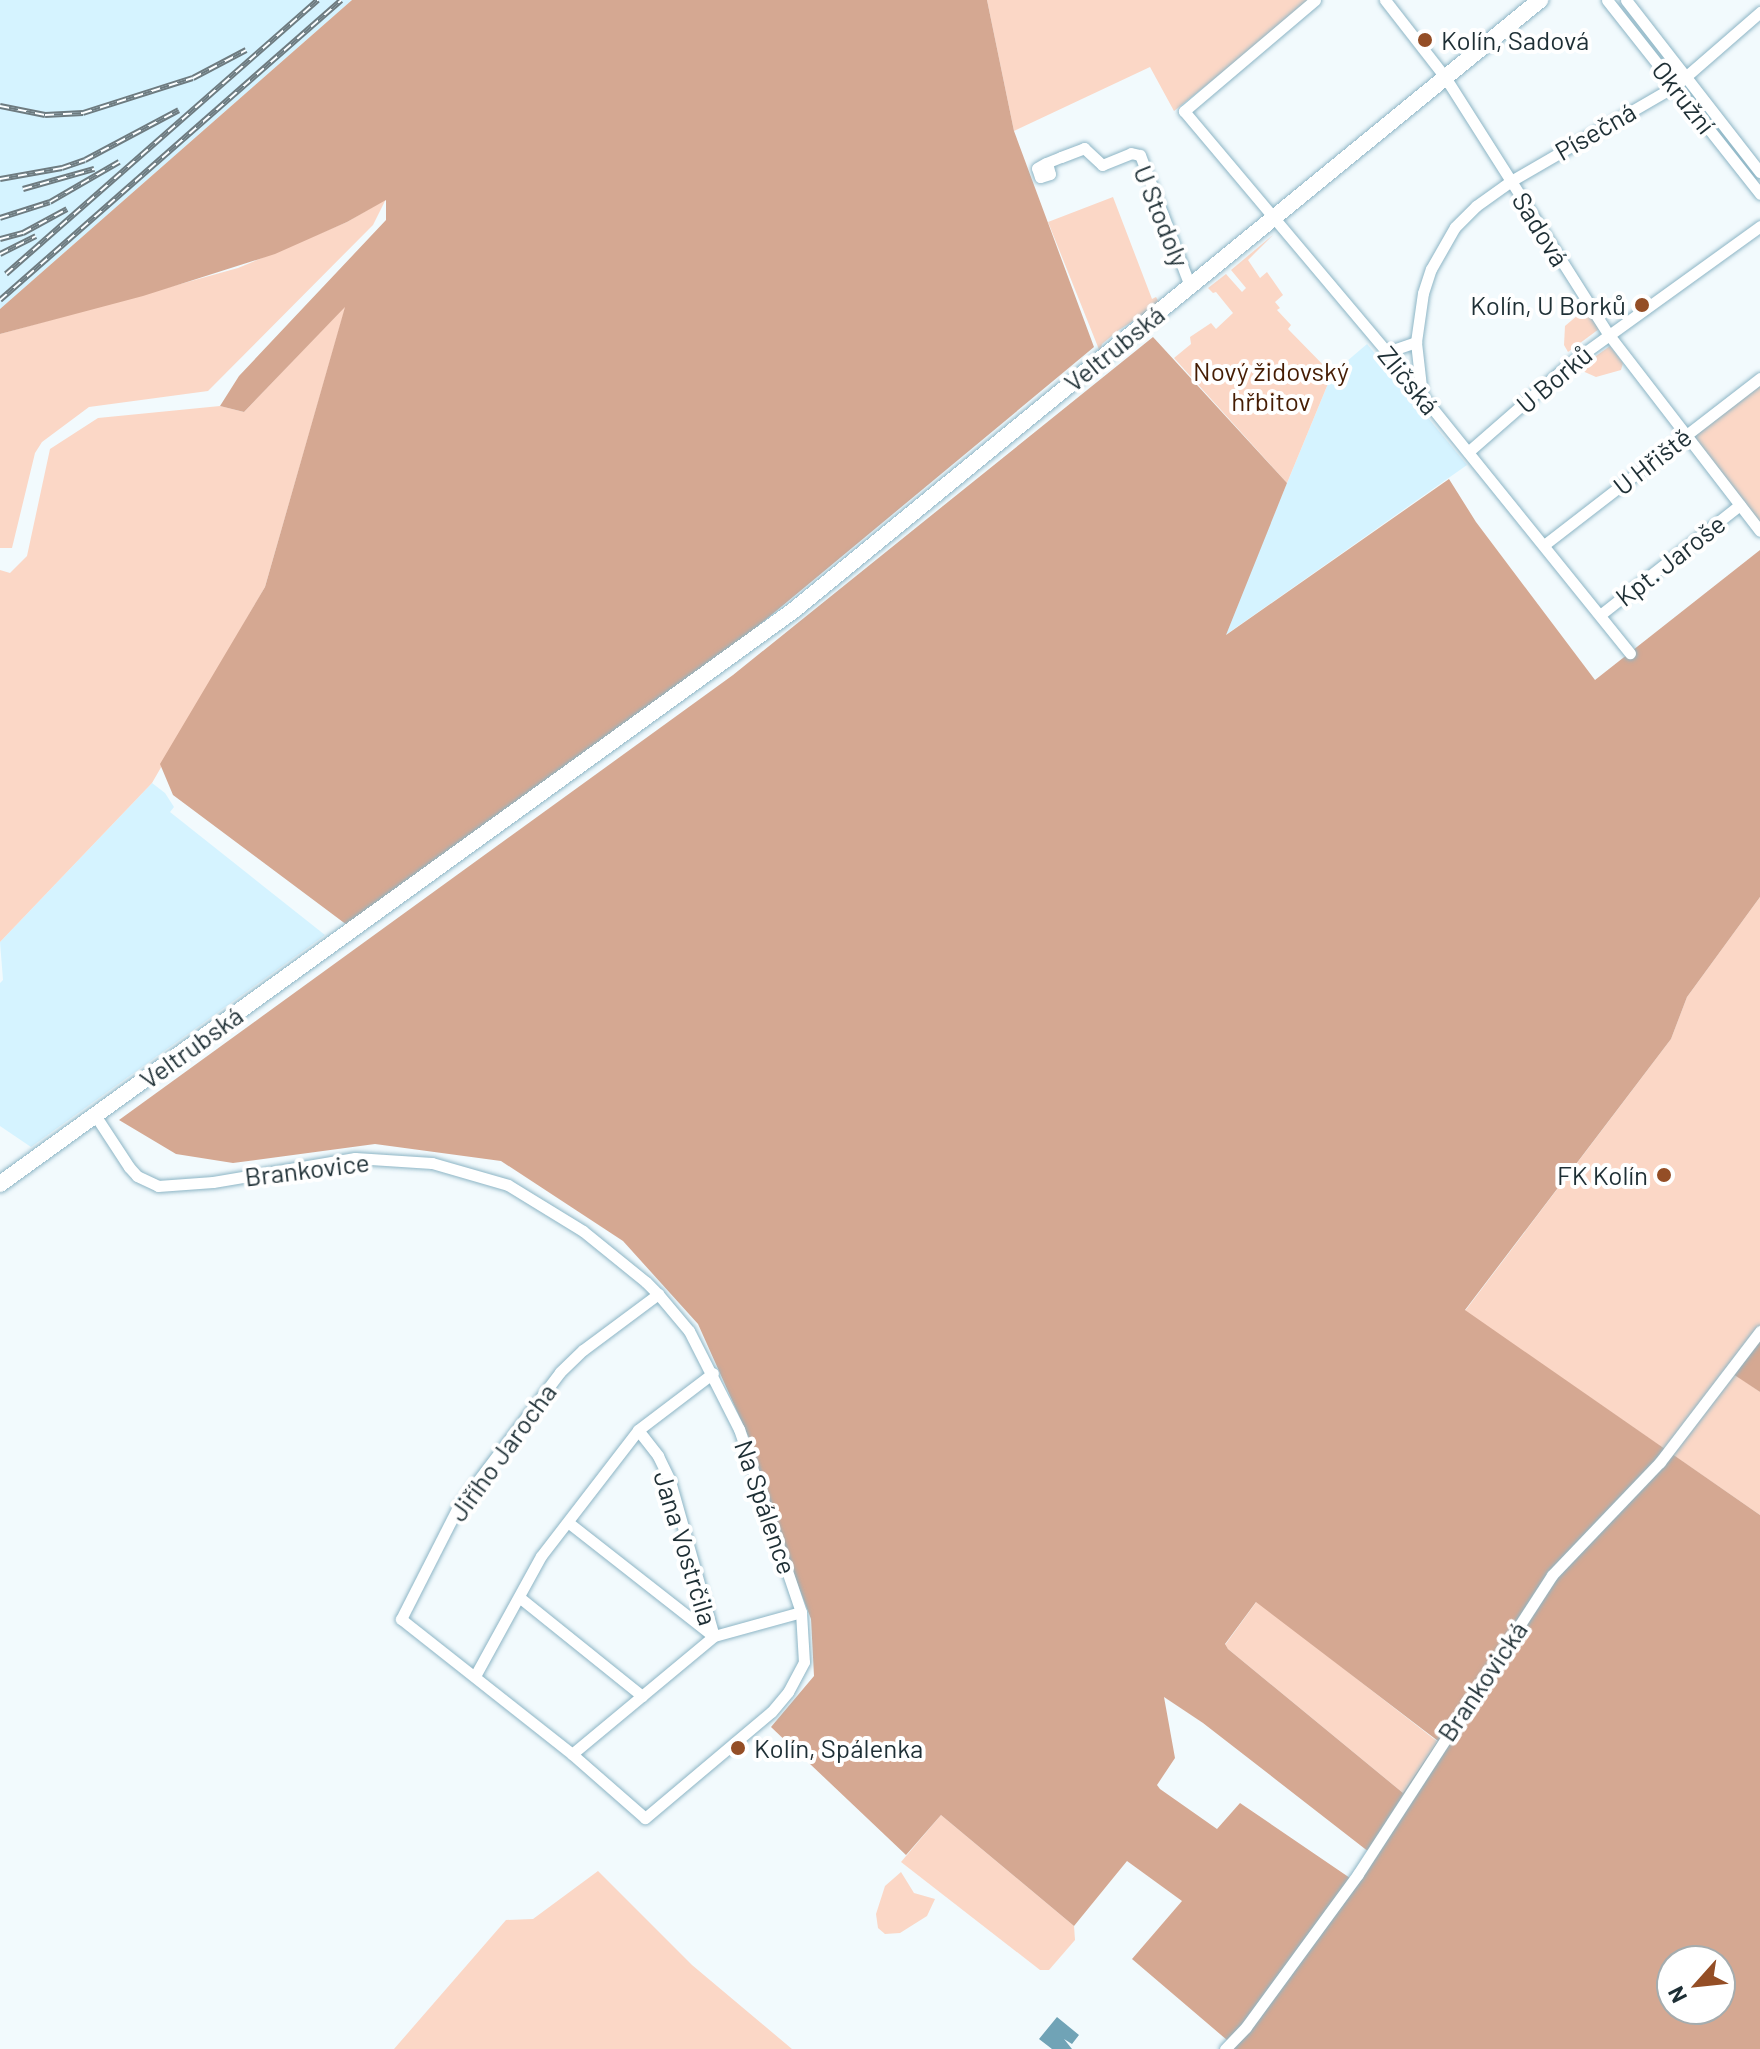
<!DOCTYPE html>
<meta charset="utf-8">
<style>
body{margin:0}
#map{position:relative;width:1760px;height:2049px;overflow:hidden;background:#f2fafd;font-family:Barlow,sans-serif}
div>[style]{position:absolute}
.built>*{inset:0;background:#d5f3ff}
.green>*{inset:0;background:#fbd7c6}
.forest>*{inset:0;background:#d5a892}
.water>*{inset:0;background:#70a3b6}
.roads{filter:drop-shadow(0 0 2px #8db5c5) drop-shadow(0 0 2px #8db5c5)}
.street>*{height:11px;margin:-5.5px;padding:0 5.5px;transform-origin:5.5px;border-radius:5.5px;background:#fff}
.secondary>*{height:16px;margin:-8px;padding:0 8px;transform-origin:8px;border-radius:8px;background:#fff}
.rail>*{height:6px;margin-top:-3px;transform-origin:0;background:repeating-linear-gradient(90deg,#fff 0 9px,#6e7b80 0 18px);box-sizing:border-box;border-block:2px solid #6e7b80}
.dots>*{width:22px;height:22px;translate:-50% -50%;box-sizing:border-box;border:4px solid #fff;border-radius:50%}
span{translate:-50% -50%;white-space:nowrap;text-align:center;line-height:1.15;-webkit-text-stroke:8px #fff;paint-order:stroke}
.poi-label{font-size:26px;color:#1e2f35}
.left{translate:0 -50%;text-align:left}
.right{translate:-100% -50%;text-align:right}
.street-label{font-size:26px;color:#1e2f35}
.park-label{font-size:26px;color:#451c03}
.north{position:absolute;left:1656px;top:1945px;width:80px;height:80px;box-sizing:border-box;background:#fff;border:2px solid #a5acae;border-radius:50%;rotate:243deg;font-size:22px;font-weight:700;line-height:32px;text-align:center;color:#1e2f35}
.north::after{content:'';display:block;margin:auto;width:28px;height:36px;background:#944e26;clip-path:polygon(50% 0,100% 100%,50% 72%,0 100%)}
</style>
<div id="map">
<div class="built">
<div style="clip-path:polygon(0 0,352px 0,0 309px)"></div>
<div style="clip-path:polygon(1367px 344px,1467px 465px,1224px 636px,1332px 374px)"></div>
<div style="clip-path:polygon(152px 783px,165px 793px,174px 807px,170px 812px,325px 935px,31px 1147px,0 1126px,0 983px,3px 980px,0 942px)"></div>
</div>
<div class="green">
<div style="clip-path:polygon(987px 0,1313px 0,1174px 111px,1150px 67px,1014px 131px)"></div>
<div style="clip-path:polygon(1113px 197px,1152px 299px,1156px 297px,1160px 304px,1119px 330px,1102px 344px,1100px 352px,1048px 222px)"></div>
<div style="clip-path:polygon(386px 199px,373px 225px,208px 391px,89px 407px,42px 442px,35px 453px,12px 548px,0 548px,0 334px,238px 268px,347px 222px)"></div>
<div style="clip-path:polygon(1273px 235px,1248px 260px,1260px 278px,1267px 272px,1283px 295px,1275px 302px,1280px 308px,1277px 310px,1291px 325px,1288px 329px,1332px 374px,1287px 483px,1174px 358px,1191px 344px,1190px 337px,1211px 323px,1216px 329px,1233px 313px,1216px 292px,1213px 293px,1208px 288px,1226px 274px,1242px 292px,1246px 288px,1231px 270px)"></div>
<div style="clip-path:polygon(346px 305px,265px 587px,152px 783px,0 942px,0 570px,10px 573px,27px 556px,50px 449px,98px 418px,220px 406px,244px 412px)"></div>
<div style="clip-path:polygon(1585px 309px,1599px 329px,1568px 352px,1564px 345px,1565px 326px)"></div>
<div style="clip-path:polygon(1610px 346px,1623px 363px,1621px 370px,1596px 377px,1578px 369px,1591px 365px,1589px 361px)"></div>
<div style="clip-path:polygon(1760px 382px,1760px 524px,1694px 436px)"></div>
<div style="clip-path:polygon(1760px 897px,1760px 1338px,1733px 1373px,1760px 1392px,1760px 1515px,1465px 1311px,1671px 1039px,1687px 997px)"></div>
<div style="clip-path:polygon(1257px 1601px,1438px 1742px,1403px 1793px,1228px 1649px,1225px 1645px)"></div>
<div style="clip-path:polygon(941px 1815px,1074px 1926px,1075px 1940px,1049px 1970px,1040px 1970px,901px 1862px)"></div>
<div style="clip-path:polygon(598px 1871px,692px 1965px,792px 2049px,394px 2049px,506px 1920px,533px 1919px)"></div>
<div style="clip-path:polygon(901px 1872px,914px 1893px,935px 1899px,927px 1916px,900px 1933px,885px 1934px,878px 1928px,876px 1914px,885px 1886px)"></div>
</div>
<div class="forest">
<div style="clip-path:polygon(352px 0,987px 0,1014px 131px,1094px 347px,728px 651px,347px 925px,173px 795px,160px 764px,265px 587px,345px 307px,244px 412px,220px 406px,239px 376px,386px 220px,386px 200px,347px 222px,275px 254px,143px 296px,0 334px,0 309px)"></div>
<div style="clip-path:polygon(evenodd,1153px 337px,1287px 483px,1226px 635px,1449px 479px,1476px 522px,1595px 680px,1760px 550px,1760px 897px,1687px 997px,1671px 1039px,1465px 1310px,1760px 1515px,1760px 2049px,1232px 2049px,1234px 2046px,1132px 1959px,1182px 1901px,1127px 1861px,1074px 1926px,941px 1815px,906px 1855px,771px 1727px,814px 1676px,811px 1619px,753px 1469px,753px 1447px,698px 1324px,623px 1241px,501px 1161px,375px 1144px,233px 1163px,176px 1154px,119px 1120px,733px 675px,1153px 337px,1256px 1602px,1438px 1741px,1403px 1793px,1228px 1649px,1225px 1644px,1256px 1602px,1153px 337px,1164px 1697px,1203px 1723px,1369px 1852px,1350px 1878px,1240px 1803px,1217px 1829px,1160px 1789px,1157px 1785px,1175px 1758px,1164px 1697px,1153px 337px,1672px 1961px,1720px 1961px,1720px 2009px,1672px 2009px,1672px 1961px)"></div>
<div style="clip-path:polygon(1760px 1338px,1760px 1392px,1733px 1374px)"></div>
</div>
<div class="water">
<div style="clip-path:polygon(1057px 2017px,1079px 2035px,1072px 2044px,1064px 2039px,1072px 2049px,1052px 2049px,1039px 2039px)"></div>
</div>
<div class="roads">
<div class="street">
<div style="left:1315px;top:0;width:172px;rotate:139.7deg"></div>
<div style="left:1184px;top:111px;width:315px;rotate:49.9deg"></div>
<div style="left:1387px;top:352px;width:387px;rotate:51.1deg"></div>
<div style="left:1385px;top:0;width:98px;rotate:52.1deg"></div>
<div style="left:1445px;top:77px;width:306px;rotate:57.6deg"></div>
<div style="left:1609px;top:335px;width:247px;rotate:52.4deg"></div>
<div style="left:1607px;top:0;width:247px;rotate:51.7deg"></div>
<div style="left:1626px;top:0;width:218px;rotate:52.1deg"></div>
<div style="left:1047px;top:163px;width:11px;rotate:75deg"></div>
<div style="left:1050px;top:174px;width:10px;rotate:163deg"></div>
<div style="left:1040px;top:177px;width:9px;rotate:-108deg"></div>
<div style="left:1037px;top:168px;width:10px;rotate:-29deg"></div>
<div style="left:1046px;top:163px;width:16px;rotate:-22deg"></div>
<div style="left:1061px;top:157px;width:25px;rotate:-21deg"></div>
<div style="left:1084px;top:148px;width:25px;rotate:43deg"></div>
<div style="left:1102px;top:165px;width:31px;rotate:-22deg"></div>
<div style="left:1131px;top:153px;width:9px;rotate:13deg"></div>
<div style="left:1140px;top:155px;width:140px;rotate:69.1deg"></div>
<div style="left:1387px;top:352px;width:31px;rotate:-19deg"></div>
<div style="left:1422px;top:395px;width:53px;rotate:-96.5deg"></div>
<div style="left:1416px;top:342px;width:49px;rotate:-81.9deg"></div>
<div style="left:1423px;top:293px;width:25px;rotate:-72deg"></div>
<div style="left:1431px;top:269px;width:48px;rotate:-60.3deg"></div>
<div style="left:1455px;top:227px;width:30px;rotate:-45deg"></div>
<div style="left:1476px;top:206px;width:43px;rotate:-35.5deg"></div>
<div style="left:1511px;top:181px;width:190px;rotate:-30.1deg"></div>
<div style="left:1675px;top:86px;width:113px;rotate:-41deg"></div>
<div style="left:1468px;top:452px;width:134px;rotate:-41.1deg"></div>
<div style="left:1569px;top:364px;width:236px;rotate:-35.8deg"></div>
<div style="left:1544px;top:545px;width:273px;rotate:-37.7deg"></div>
<div style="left:1600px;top:615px;width:178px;rotate:-38.2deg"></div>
<div style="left:95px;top:1115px;width:62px;rotate:56.8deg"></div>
<div style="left:129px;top:1167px;width:12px;rotate:48deg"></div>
<div style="left:137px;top:1176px;width:23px;rotate:25deg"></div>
<div style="left:158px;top:1186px;width:55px;rotate:-4.2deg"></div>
<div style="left:213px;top:1182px;width:144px;rotate:-9.6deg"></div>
<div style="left:355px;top:1158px;width:77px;rotate:3.7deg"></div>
<div style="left:432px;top:1163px;width:79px;rotate:16.1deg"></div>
<div style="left:508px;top:1185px;width:88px;rotate:31.5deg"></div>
<div style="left:583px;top:1231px;width:81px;rotate:39deg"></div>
<div style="left:646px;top:1282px;width:17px;rotate:45deg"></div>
<div style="left:658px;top:1294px;width:48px;rotate:50deg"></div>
<div style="left:689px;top:1331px;width:110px;rotate:63deg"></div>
<div style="left:739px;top:1429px;width:193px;rotate:71.3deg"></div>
<div style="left:801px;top:1612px;width:50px;rotate:86.6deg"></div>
<div style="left:804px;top:1662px;width:34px;rotate:118deg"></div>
<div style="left:788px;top:1692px;width:26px;rotate:130deg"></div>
<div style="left:771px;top:1712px;width:165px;rotate:139.9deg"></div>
<div style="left:645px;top:1818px;width:97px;rotate:-138.8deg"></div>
<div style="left:572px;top:1754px;width:218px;rotate:-141.7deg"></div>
<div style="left:401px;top:1619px;width:126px;rotate:-63deg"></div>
<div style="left:458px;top:1507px;width:169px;rotate:-52.9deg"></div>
<div style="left:560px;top:1372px;width:32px;rotate:-44deg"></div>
<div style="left:583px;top:1350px;width:94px;rotate:-36.7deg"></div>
<div style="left:638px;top:1430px;width:33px;rotate:52deg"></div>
<div style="left:658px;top:1456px;width:28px;rotate:64deg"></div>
<div style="left:670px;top:1481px;width:161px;rotate:74.2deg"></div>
<div style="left:569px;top:1523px;width:183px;rotate:38.1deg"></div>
<div style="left:519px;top:1597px;width:158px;rotate:38.8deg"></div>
<div style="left:475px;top:1676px;width:137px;rotate:-61.2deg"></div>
<div style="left:541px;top:1556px;width:159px;rotate:-52.4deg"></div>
<div style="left:638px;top:1430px;width:94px;rotate:-37.2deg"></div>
<div style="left:572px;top:1754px;width:185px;rotate:-39.7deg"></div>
<div style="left:714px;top:1636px;width:90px;rotate:-15.4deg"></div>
<div style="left:1225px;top:2049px;width:30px;rotate:-46deg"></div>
<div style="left:1246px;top:2027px;width:190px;rotate:-53.8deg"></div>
<div style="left:1358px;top:1874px;width:356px;rotate:-57deg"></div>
<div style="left:1552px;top:1575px;width:156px;rotate:-46.3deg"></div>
<div style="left:1660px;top:1462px;width:165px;rotate:-52.6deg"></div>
</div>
<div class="secondary">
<div style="left:0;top:1184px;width:980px;rotate:-35.86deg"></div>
<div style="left:794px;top:610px;width:964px;rotate:-39.27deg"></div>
</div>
</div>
<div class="rail">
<div style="left:0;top:106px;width:46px;rotate:11.3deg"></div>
<div style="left:45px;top:115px;width:38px;rotate:-3deg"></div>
<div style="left:83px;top:113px;width:115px;rotate:-17.7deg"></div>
<div style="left:193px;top:78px;width:60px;rotate:-27.8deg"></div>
<div style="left:0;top:179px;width:63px;rotate:-10.1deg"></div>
<div style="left:62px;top:168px;width:24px;rotate:-19deg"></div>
<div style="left:85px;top:160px;width:106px;rotate:-28deg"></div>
<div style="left:23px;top:189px;width:74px;rotate:-15.7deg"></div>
<div style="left:0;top:218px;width:52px;rotate:-17.7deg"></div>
<div style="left:50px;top:202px;width:80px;rotate:-30.1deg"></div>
<div style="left:0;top:239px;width:24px;rotate:-15deg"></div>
<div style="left:23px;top:233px;width:50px;rotate:-28.6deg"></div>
<div style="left:0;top:254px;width:40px;rotate:-26.6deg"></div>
<div style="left:6px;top:274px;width:415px;rotate:-41.3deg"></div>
<div style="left:0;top:300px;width:454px;rotate:-41.3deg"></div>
</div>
<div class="dots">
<div style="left:1425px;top:40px;background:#944e26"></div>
<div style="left:1642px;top:305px;background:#944e26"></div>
<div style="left:1664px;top:1175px;background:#944e26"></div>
<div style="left:738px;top:1748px;background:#944e26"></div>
</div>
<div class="poi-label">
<span class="left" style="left:1441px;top:40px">Kolín, Sadová</span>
<span class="right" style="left:1626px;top:305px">Kolín, U Borků</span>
<span class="right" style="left:1648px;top:1175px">FK Kolín</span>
<span class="left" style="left:754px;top:1748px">Kolín, Spálenka</span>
</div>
<div class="street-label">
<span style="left:1684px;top:97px;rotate:52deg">Okružní</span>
<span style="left:1595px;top:131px;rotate:-30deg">Písečná</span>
<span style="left:1162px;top:216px;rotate:68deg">U Stodoly</span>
<span style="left:1541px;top:229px;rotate:58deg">Sadová</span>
<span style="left:1114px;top:348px;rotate:-39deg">Veltrubská</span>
<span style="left:1554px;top:379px;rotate:-40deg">U Borků</span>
<span style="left:1409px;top:380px;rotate:51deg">Zličská</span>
<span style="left:1652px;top:461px;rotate:-38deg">U Hřiště</span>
<span style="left:1670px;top:560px;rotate:-38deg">Kpt. Jaroše</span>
<span style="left:191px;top:1047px;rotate:-36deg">Veltrubská</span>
<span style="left:307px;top:1169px;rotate:-7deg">Brankovice</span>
<span style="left:502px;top:1452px;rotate:-54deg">Jiřího Jarocha</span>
<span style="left:766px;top:1507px;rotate:71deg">Na Spálence</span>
<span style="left:686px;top:1548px;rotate:73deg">Jana Vostrčila</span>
<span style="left:1482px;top:1681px;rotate:-56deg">Brankovická</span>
</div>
<div class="park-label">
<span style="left:1271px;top:386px">Nový židovský<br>hřbitov</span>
</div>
<div class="north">N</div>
</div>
